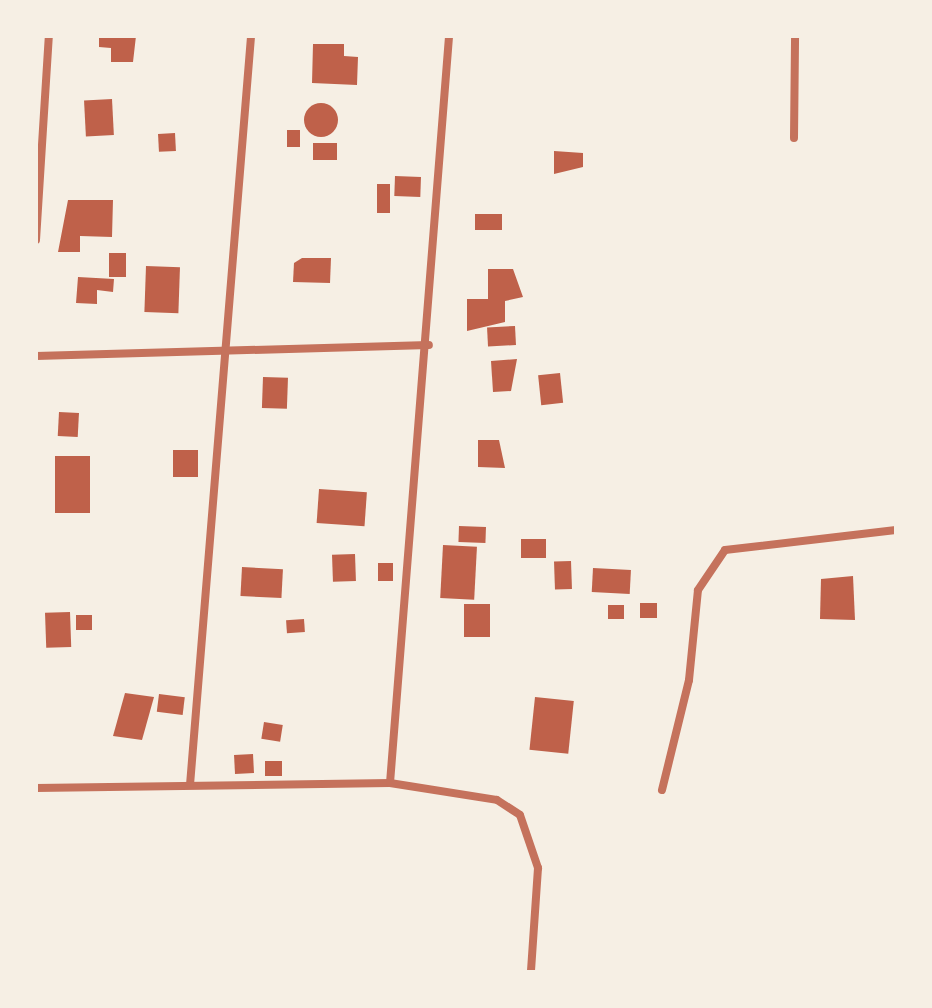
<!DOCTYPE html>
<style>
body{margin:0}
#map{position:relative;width:932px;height:1008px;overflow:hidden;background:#f6efe4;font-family:Ubuntu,sans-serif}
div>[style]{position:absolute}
.building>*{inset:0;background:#bf614a;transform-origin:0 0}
.round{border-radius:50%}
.minor>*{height:8px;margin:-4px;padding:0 4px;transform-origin:4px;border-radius:4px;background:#c5725c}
span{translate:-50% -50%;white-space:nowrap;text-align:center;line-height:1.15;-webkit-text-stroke:8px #f6efe4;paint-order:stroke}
.frame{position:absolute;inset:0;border:38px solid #f6efe4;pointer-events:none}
</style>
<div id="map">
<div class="building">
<div style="clip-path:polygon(99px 36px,136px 36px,133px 62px,111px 62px,111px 48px,99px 47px)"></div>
<div style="clip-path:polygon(313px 44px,344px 44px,344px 56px,358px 57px,357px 85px,312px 83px)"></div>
<div style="left:112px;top:99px;width:36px;height:28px;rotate:87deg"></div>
<div class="round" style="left:304px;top:103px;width:34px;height:34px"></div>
<div style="left:287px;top:130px;width:13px;height:17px"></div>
<div style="left:175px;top:133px;width:18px;height:17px;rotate:87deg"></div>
<div style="left:313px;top:143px;width:24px;height:17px"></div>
<div style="clip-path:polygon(554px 151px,583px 153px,583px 167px,554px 174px)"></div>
<div style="left:395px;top:176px;width:26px;height:20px;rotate:2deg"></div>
<div style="left:377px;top:184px;width:13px;height:29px"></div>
<div style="clip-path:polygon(68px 200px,113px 200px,112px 237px,80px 236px,80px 252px,58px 252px)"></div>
<div style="left:475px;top:214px;width:27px;height:16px"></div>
<div style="left:109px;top:253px;width:17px;height:24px"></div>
<div style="clip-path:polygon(302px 258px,331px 258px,330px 283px,293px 282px,294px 263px)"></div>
<div style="left:146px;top:266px;width:34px;height:46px;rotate:2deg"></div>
<div style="clip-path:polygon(488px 269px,513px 269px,523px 297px,505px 301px,505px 322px,467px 331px,467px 299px,488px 299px)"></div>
<div style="clip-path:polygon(78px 277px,114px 279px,113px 292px,97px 290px,97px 304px,76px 303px)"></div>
<div style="left:515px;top:326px;width:19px;height:28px;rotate:87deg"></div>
<div style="clip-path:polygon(517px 359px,511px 391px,493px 392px,491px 361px)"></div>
<div style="left:560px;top:373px;width:30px;height:22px;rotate:84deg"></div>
<div style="left:263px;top:377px;width:25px;height:31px;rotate:2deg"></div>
<div style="left:59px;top:412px;width:20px;height:24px;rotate:3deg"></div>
<div style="clip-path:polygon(478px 440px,499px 440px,505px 468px,478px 467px)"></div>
<div style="left:173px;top:450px;width:25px;height:27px"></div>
<div style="left:55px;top:456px;width:35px;height:57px"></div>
<div style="left:319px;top:489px;width:48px;height:34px;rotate:4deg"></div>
<div style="left:459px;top:526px;width:27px;height:16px;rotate:2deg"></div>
<div style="left:521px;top:539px;width:25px;height:19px"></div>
<div style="left:443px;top:545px;width:34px;height:53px;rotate:3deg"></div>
<div style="left:355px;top:554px;width:27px;height:23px;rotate:88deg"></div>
<div style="left:571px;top:561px;width:28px;height:17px;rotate:88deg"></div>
<div style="left:378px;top:563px;width:15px;height:18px"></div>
<div style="left:242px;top:567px;width:41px;height:29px;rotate:3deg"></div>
<div style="left:593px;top:568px;width:38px;height:24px;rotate:3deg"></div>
<div style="clip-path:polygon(853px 576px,855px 620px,820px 619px,821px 579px)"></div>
<div style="left:657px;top:603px;width:15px;height:17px;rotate:90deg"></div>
<div style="left:464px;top:604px;width:26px;height:33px"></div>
<div style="left:608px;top:605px;width:16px;height:14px"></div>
<div style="left:70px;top:612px;width:35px;height:25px;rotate:88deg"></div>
<div style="left:76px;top:615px;width:16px;height:15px"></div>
<div style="left:304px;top:619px;width:13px;height:18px;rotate:86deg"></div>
<div style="clip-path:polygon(125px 693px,154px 697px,142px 740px,113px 736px)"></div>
<div style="left:159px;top:694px;width:26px;height:18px;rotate:7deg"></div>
<div style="left:535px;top:697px;width:39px;height:53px;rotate:6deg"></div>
<div style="left:264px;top:722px;width:19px;height:17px;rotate:9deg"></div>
<div style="left:253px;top:754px;width:19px;height:19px;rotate:87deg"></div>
<div style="left:265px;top:761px;width:17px;height:15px"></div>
</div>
<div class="minor">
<div style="left:794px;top:138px;width:102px;rotate:-89.4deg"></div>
<div style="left:36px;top:240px;width:204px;rotate:-86.4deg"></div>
<div style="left:36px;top:356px;width:393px;rotate:-1.6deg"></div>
<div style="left:390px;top:783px;width:749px;rotate:-85.48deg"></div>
<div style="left:190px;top:785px;width:751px;rotate:-85.34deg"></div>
<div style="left:36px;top:788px;width:354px;rotate:-0.8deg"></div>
<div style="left:390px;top:783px;width:108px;rotate:9deg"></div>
<div style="left:497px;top:800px;width:27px;rotate:33deg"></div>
<div style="left:520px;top:815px;width:56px;rotate:71.2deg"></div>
<div style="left:538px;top:868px;width:104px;rotate:93.9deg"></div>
<div style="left:662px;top:790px;width:113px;rotate:-76.2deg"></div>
<div style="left:689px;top:680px;width:90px;rotate:-84.3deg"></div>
<div style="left:698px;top:590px;width:48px;rotate:-56deg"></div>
<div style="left:725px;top:550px;width:172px;rotate:-6.7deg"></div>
</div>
<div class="frame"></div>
</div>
